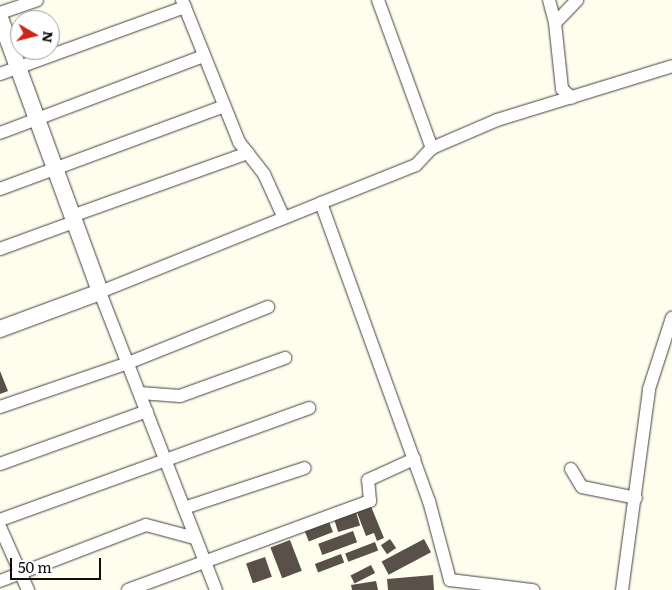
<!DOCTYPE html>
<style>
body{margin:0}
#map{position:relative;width:672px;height:590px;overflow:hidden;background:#fffeee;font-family:Literata,serif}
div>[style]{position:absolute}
.building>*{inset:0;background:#585049;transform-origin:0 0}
.roads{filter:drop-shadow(0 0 1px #414141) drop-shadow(0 0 1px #414141)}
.minor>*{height:12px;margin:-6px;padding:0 6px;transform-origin:6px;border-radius:6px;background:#fff}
.tertiary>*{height:16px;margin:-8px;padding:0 8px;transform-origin:8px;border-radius:8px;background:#fff}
span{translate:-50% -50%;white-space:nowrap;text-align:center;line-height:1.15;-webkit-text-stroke:5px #fff;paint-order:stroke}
.north{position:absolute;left:10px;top:10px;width:50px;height:50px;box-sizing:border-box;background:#fff;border:1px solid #9f9f9f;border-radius:50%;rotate:98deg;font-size:14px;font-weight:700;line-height:20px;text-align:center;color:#0e0e0e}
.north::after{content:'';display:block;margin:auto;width:18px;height:22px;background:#ce2516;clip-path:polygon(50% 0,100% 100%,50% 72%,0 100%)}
.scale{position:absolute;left:10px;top:558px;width:91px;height:22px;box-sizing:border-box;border:2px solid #0e0e0e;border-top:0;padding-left:6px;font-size:15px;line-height:18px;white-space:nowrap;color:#0e0e0e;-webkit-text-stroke:4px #fff;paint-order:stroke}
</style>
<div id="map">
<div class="building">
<div style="clip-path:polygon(0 371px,8px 391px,0 394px)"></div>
<div style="clip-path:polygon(370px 504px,384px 538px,377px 541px,374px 533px,366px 536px,356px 510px)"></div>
<div style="left:356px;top:512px;width:14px;height:23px;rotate:73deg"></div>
<div style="left:328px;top:519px;width:14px;height:26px;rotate:69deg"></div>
<div style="left:353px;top:531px;width:12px;height:37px;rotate:70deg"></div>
<div style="left:390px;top:539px;width:11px;height:11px;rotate:56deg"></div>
<div style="left:424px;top:539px;width:15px;height:48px;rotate:62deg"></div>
<div style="left:290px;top:540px;width:33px;height:21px;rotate:69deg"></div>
<div style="left:375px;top:542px;width:9px;height:32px;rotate:69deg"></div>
<div style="left:341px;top:554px;width:9px;height:28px;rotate:69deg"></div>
<div style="left:265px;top:557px;width:21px;height:20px;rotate:71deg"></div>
<div style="left:371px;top:565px;width:9px;height:23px;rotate:63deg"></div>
<div style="clip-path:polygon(433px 575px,434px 590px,388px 590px,387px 579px)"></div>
<div style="clip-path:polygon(376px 581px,378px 590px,352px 590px,351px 585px)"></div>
</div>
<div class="roads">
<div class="minor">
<div style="left:182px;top:0;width:153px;rotate:68.1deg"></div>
<div style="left:239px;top:142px;width:41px;rotate:52deg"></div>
<div style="left:264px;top:174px;width:48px;rotate:65.6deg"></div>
<div style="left:378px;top:0;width:158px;rotate:70deg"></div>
<div style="left:549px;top:0;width:24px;rotate:75deg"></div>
<div style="left:555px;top:23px;width:66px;rotate:83.9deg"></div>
<div style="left:562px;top:89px;width:13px;rotate:42deg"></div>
<div style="left:0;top:13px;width:39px;rotate:-19deg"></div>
<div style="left:555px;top:23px;width:32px;rotate:-46deg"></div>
<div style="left:0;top:74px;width:197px;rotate:-19.9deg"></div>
<div style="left:0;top:133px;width:218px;rotate:-20.7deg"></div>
<div style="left:0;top:189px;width:239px;rotate:-20.3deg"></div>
<div style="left:321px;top:203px;width:102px;rotate:-21.8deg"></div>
<div style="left:416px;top:165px;width:23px;rotate:-47deg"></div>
<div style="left:432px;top:148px;width:71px;rotate:-23.3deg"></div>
<div style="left:497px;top:120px;width:183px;rotate:-17.1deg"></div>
<div style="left:72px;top:216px;width:187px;rotate:-19.7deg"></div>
<div style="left:0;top:249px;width:79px;rotate:-20deg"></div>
<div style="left:140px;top:393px;width:40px;rotate:4.3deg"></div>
<div style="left:180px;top:396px;width:112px;rotate:-19.9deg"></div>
<div style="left:0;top:407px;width:135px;rotate:-19deg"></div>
<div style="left:128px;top:363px;width:151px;rotate:-21.8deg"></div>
<div style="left:0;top:464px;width:156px;rotate:-19.8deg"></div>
<div style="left:571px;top:469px;width:21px;rotate:59deg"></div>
<div style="left:582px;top:487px;width:55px;rotate:11.5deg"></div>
<div style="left:184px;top:508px;width:127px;rotate:-18.3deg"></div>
<div style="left:0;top:520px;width:329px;rotate:-19.9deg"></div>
<div style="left:0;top:527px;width:69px;rotate:66deg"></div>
<div style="left:0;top:581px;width:156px;rotate:-21deg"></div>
<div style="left:146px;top:525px;width:51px;rotate:14.9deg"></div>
<div style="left:128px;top:590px;width:258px;rotate:-20.2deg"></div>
<div style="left:370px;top:501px;width:21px;rotate:-95deg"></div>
<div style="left:368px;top:480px;width:51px;rotate:-24.5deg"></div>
<div style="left:216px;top:590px;width:320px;rotate:-111.3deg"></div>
<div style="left:100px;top:292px;width:238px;rotate:-21.9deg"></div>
<div style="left:321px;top:203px;width:317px;rotate:70.1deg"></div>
<div style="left:429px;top:501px;width:82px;rotate:75.1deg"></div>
<div style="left:450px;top:580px;width:84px;rotate:6.9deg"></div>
<div style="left:622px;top:590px;width:203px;rotate:-82.3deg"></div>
<div style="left:649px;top:389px;width:75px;rotate:-72.1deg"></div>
</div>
<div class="tertiary">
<div style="left:0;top:18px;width:292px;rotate:69.9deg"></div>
<div style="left:100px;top:292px;width:107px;rotate:159.7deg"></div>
</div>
</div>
<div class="north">N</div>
<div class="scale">50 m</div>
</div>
